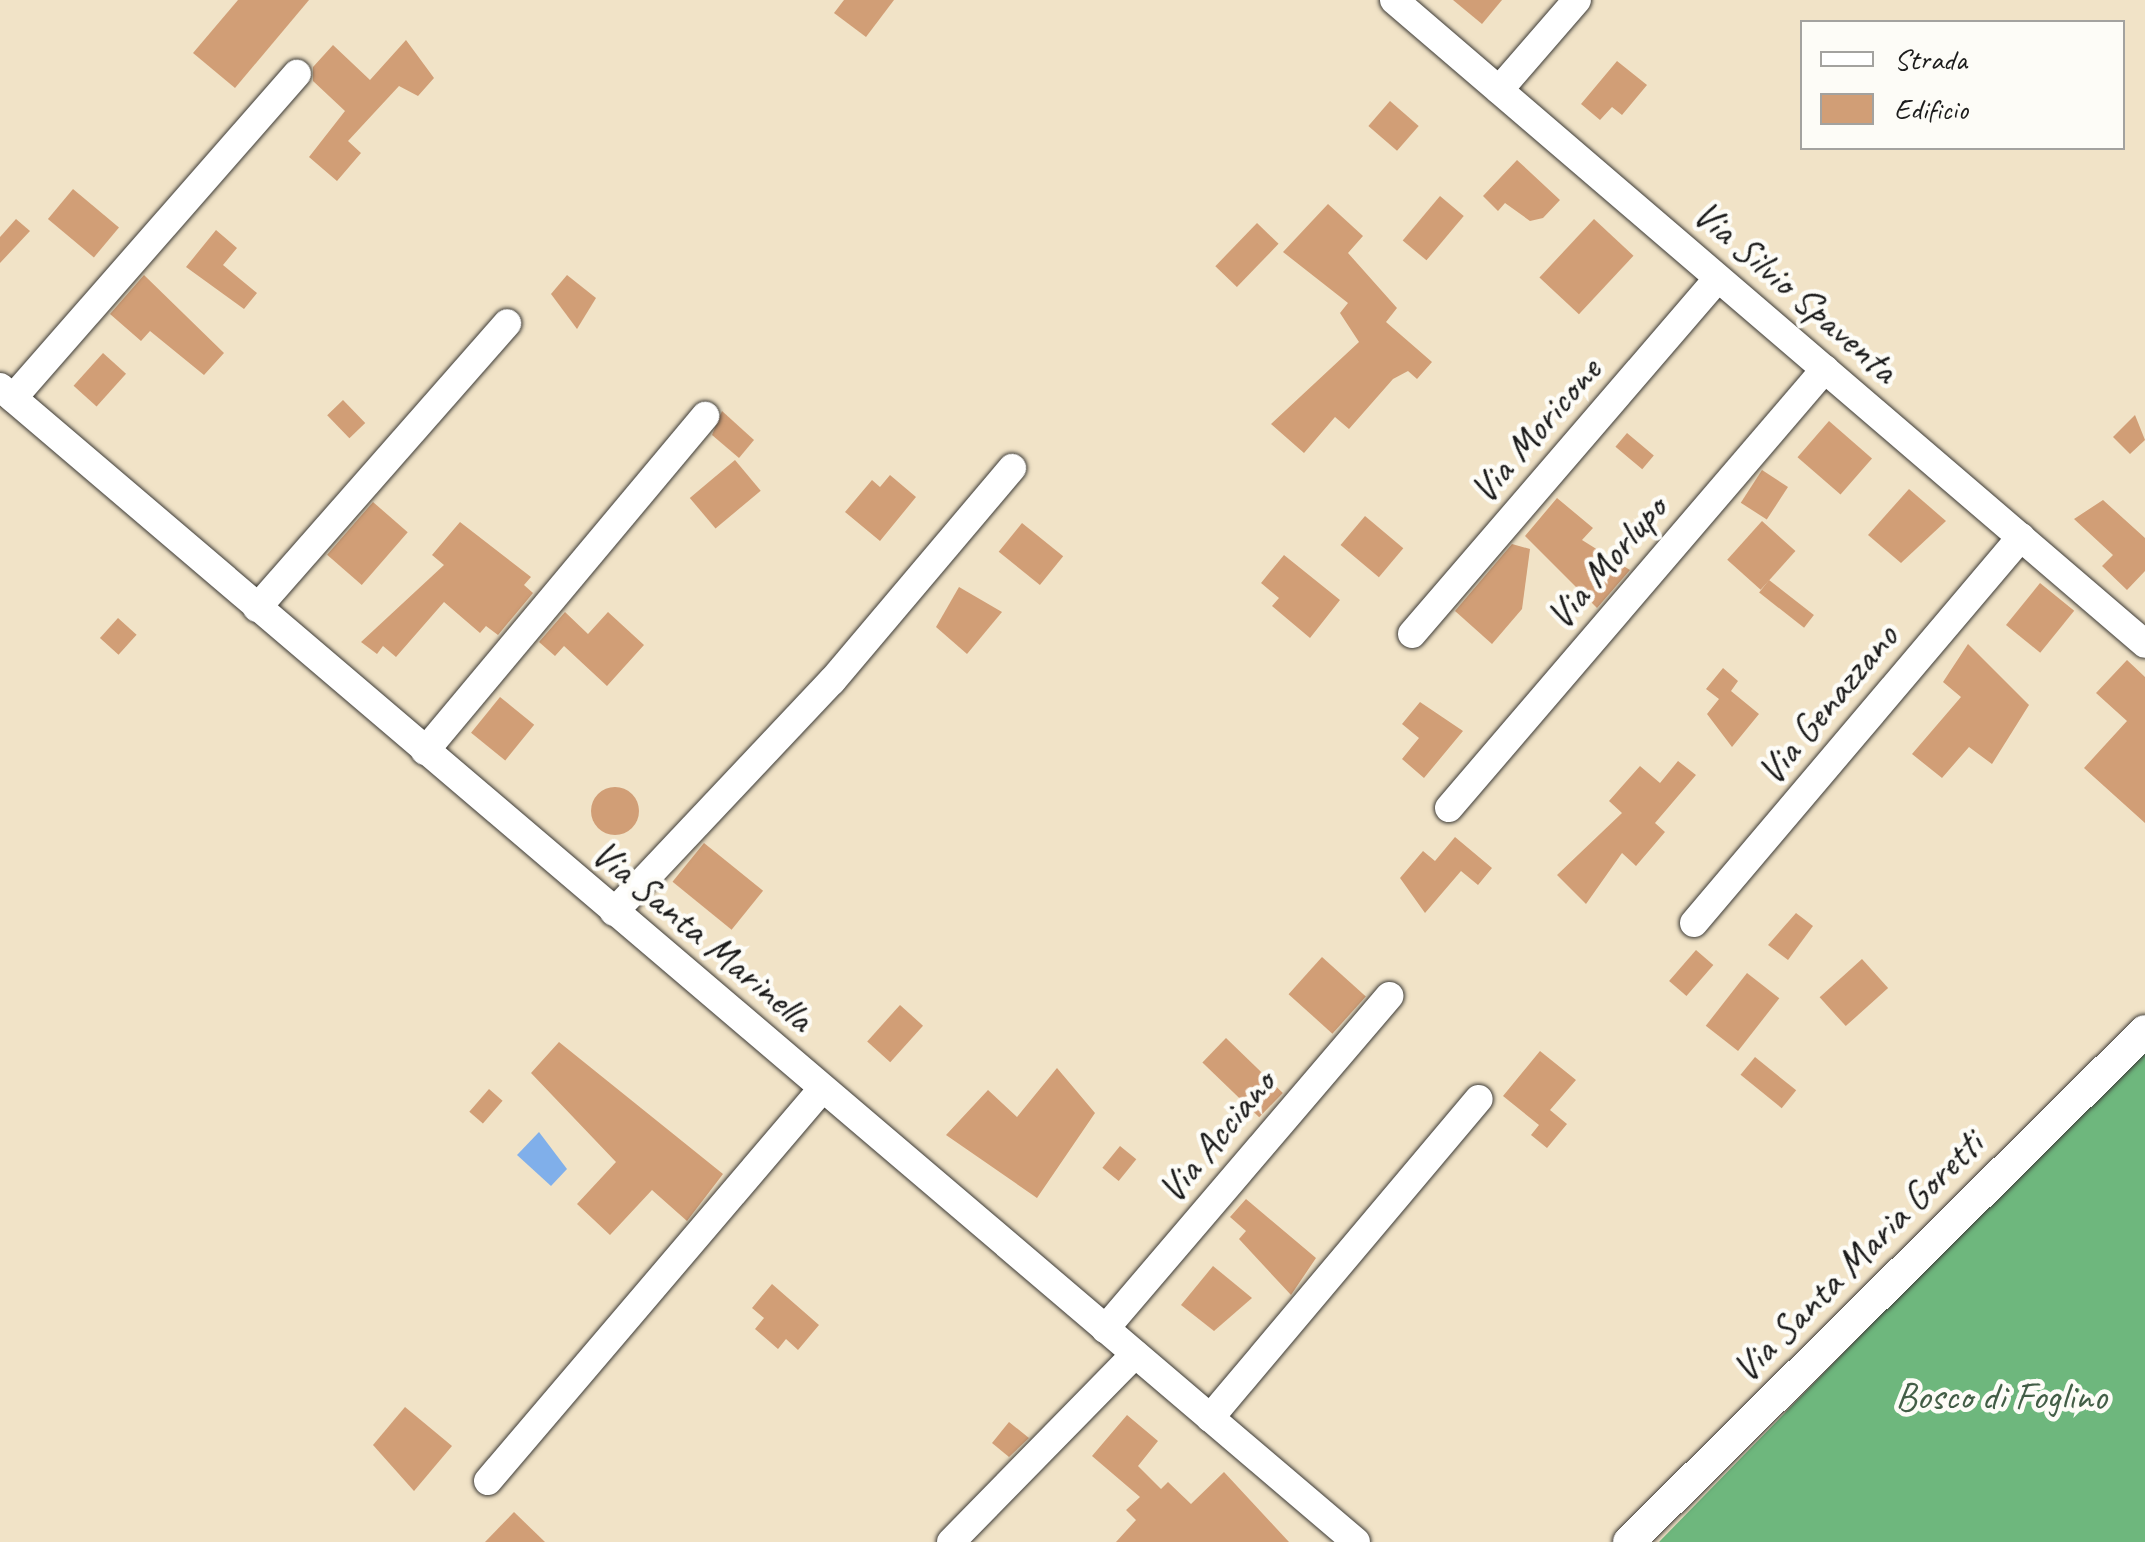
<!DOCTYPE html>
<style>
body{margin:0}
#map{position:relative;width:2145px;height:1542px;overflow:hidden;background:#f1e3c7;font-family:Caveat,sans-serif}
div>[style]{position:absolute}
.forest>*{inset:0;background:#6eb77d}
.water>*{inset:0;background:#80afea}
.building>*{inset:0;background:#d19e76;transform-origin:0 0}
.round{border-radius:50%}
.roads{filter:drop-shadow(0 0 2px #3c3a36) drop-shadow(0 0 2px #3c3a36)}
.minor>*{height:28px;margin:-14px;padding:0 14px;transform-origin:14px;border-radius:14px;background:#fff}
.major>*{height:32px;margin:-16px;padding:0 16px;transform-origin:16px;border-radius:16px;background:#fff}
span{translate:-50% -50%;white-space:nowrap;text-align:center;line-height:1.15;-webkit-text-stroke:9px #fdfcf7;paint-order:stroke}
.street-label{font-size:40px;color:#1c1c1c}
.park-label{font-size:40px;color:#425d46}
.legend{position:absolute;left:1800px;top:20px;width:325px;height:130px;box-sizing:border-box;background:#fdfcf7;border:2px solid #a3a29f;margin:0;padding:12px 18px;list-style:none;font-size:30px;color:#1c1c1c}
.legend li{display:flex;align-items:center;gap:20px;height:50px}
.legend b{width:50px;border:2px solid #a3a29f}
</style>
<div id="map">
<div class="forest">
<div style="clip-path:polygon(2145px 1044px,2145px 1542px,1659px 1542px)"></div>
</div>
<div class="water">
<div style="clip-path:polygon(539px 1132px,567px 1169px,551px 1186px,517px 1155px)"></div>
</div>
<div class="building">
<div style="clip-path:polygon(238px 0,309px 0,235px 88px,193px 53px)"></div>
<div style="clip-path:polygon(844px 0,894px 0,866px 37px,834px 13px)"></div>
<div style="clip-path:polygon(1453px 0,1502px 0,1482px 24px)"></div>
<div style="clip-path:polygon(406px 40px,434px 78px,418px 96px,399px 86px,348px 141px,361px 153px,337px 181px,309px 157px,345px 111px,313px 81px,313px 67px,333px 45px,370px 80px)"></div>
<div style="clip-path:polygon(1617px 61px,1647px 85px,1622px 115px,1612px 107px,1600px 120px,1581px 104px)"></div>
<div style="left:1390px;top:101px;width:38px;height:33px;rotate:41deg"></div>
<div style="clip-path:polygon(1517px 160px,1560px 200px,1543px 218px,1530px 221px,1505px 203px,1498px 211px,1483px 196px)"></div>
<div style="left:73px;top:189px;width:60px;height:39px;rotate:40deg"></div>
<div style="left:1440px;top:196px;width:31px;height:58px;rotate:40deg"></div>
<div style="clip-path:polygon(1328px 204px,1363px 236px,1348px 253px,1397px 308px,1386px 322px,1432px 362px,1417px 379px,1408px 371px,1393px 379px,1349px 429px,1335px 417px,1304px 453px,1271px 424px,1359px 342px,1340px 313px,1348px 303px,1283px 252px)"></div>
<div style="clip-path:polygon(16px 219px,30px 231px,0 263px,0 237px)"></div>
<div style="left:1594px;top:219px;width:54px;height:80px;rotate:43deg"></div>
<div style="left:1257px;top:223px;width:30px;height:60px;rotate:44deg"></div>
<div style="clip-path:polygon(216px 230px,237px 248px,223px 265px,257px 293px,244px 309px,186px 267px)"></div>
<div style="clip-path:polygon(144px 275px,224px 353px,204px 375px,150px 331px,141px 341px,110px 314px)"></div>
<div style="clip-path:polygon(567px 275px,596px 298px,577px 329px,551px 294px)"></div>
<div style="left:103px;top:353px;width:31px;height:44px;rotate:42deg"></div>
<div style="left:343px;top:400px;width:32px;height:22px;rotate:46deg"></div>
<div style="clip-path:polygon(722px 411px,754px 440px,739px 458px,712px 435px)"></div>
<div style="clip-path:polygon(2135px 415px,2145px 440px,2130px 454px,2113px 437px)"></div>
<div style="left:1829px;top:421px;width:57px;height:48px;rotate:41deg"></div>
<div style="left:1627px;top:433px;width:35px;height:18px;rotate:40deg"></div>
<div style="left:735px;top:460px;width:40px;height:59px;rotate:50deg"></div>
<div style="left:1762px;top:470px;width:31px;height:39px;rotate:33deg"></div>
<div style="clip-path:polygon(890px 475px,916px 497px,880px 541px,845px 512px,872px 480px,880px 487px)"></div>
<div style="clip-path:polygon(1909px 489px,1946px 521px,1901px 563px,1868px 535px)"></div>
<div style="clip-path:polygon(1557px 498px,1593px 528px,1582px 540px,1630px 570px,1597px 608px,1525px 536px)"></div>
<div style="clip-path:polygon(2103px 500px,2145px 538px,2145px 571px,2127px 590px,2102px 566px,2113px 555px,2074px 519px)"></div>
<div style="left:373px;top:502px;width:46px;height:70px;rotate:41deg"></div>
<div style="left:1365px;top:516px;width:50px;height:38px;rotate:40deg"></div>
<div style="left:1762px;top:521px;width:45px;height:52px;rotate:42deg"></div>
<div style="clip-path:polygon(460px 522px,531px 577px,524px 585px,533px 593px,498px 635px,486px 626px,480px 633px,444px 602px,396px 657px,383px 646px,377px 654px,361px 642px,444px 565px,432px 555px)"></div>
<div style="left:1022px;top:523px;width:53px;height:37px;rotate:39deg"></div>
<div style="clip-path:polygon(1512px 544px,1530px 549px,1522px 609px,1492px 644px,1455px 611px)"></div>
<div style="clip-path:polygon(1284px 555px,1340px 600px,1310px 638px,1272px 606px,1279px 598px,1261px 583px)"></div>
<div style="left:1769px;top:580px;width:57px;height:16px;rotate:38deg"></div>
<div style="left:2040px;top:583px;width:44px;height:54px;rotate:39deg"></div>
<div style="clip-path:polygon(959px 587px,1002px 612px,967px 654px,936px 627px)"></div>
<div style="clip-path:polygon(565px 612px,588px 634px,608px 612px,644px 645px,607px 686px,564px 646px,555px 656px,539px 642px)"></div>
<div style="left:118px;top:618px;width:25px;height:27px;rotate:42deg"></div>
<div style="clip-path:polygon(1968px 644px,2029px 705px,1992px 764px,1969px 747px,1942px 778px,1912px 754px,1961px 697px,1943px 682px)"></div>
<div style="clip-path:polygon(2127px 660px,2145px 677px,2145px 823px,2084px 768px,2127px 721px,2096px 693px)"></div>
<div style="clip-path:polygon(1723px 668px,1738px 681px,1731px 691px,1759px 714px,1732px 747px,1707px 714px,1719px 699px,1706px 689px)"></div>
<div style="left:500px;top:697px;width:44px;height:46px;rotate:39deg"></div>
<div style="clip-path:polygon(1420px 702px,1463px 731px,1424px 778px,1402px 759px,1419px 738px,1402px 724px)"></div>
<div style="clip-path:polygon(1678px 761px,1696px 775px,1655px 823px,1665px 832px,1636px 866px,1622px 853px,1586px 904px,1557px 875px,1622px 813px,1609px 801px,1640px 766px,1660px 783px)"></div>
<div class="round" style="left:591px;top:787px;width:48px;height:48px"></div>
<div style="clip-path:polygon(1455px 837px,1492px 868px,1478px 885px,1461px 871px,1425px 913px,1400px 878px,1423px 851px,1435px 861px)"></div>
<div style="left:704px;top:843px;width:76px;height:50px;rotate:39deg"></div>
<div style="clip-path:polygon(1796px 913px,1813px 926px,1788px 960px,1768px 945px)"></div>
<div style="left:1696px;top:950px;width:23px;height:41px;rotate:41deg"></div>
<div style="left:1322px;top:957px;width:59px;height:50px;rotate:42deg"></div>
<div style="left:1862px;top:959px;width:39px;height:57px;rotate:48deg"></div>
<div style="left:1747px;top:973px;width:41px;height:67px;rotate:38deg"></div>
<div style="left:900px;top:1005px;width:31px;height:49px;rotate:42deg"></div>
<div style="left:1226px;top:1038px;width:79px;height:34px;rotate:44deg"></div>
<div style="clip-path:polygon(559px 1042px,723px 1174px,687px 1221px,652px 1190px,610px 1235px,577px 1204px,616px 1162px,531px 1073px)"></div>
<div style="clip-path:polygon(1540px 1051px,1576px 1080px,1550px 1110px,1567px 1124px,1547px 1148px,1531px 1135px,1539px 1125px,1503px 1096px)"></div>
<div style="left:1755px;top:1057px;width:53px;height:23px;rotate:39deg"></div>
<div style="clip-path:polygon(1057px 1068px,1095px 1113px,1037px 1198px,946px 1135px,988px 1090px,1017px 1117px)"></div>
<div style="left:489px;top:1089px;width:18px;height:30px;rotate:41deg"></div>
<div style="left:1120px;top:1146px;width:21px;height:28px;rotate:39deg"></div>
<div style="clip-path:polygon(1246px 1199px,1316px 1258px,1291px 1295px,1239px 1239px,1246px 1231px,1230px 1217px)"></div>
<div style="clip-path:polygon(1213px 1266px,1252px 1298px,1214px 1331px,1181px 1305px)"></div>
<div style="clip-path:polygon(772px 1284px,819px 1325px,798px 1350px,786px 1339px,778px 1349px,755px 1329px,764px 1318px,752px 1308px)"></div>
<div style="clip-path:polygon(405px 1407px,452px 1446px,414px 1491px,373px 1445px)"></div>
<div style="clip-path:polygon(1127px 1415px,1158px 1441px,1138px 1466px,1161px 1489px,1168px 1482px,1191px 1504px,1224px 1472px,1289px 1542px,1116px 1542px,1136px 1520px,1126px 1510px,1140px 1497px,1092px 1456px)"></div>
<div style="clip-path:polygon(1009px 1422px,1029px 1438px,1009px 1457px,992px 1443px)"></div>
<div style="clip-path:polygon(514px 1512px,545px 1542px,485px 1542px)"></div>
</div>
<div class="roads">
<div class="minor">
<div style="left:1394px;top:0;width:989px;rotate:40.61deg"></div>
<div style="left:1499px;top:90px;width:119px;rotate:-49.1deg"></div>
<div style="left:0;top:387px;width:1781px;rotate:40.42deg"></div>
<div style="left:13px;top:398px;width:431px;rotate:-48.8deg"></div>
<div style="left:257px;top:608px;width:379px;rotate:-48.7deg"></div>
<div style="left:1412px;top:634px;width:469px;rotate:-49.3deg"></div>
<div style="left:425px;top:751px;width:437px;rotate:-50.1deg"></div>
<div style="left:1449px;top:808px;width:578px;rotate:-49.42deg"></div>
<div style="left:614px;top:912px;width:318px;rotate:-46.7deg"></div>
<div style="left:832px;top:681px;width:279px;rotate:-49.8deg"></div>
<div style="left:1694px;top:923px;width:506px;rotate:-49.73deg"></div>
<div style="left:1105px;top:1329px;width:438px;rotate:-49.5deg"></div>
<div style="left:1210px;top:1418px;width:417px;rotate:-49.9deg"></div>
<div style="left:488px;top:1481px;width:515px;rotate:-49.57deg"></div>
<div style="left:951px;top:1542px;width:263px;rotate:-45.6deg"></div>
</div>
<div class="major">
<div style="left:1629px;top:1542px;width:726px;rotate:-44.72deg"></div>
</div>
</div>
<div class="street-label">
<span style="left:1796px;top:291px;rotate:41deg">Via Silvio Spaventa</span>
<span style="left:1535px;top:430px;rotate:-49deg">Via Moricone</span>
<span style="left:1606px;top:562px;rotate:-49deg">Via Morlupo</span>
<span style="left:1827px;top:704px;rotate:-50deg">Via Genazzano</span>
<span style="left:703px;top:935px;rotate:40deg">Via Santa Marinella</span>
<span style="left:1216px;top:1136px;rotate:-50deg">Via Acciano</span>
<span style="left:1857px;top:1256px;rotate:-45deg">Via Santa Maria Goretti</span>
</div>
<div class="park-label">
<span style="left:2001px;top:1396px">Bosco di Foglino</span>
</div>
<ul class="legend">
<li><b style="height:12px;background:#fff"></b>Strada</li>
<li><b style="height:28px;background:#d19e76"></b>Edificio</li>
</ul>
</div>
